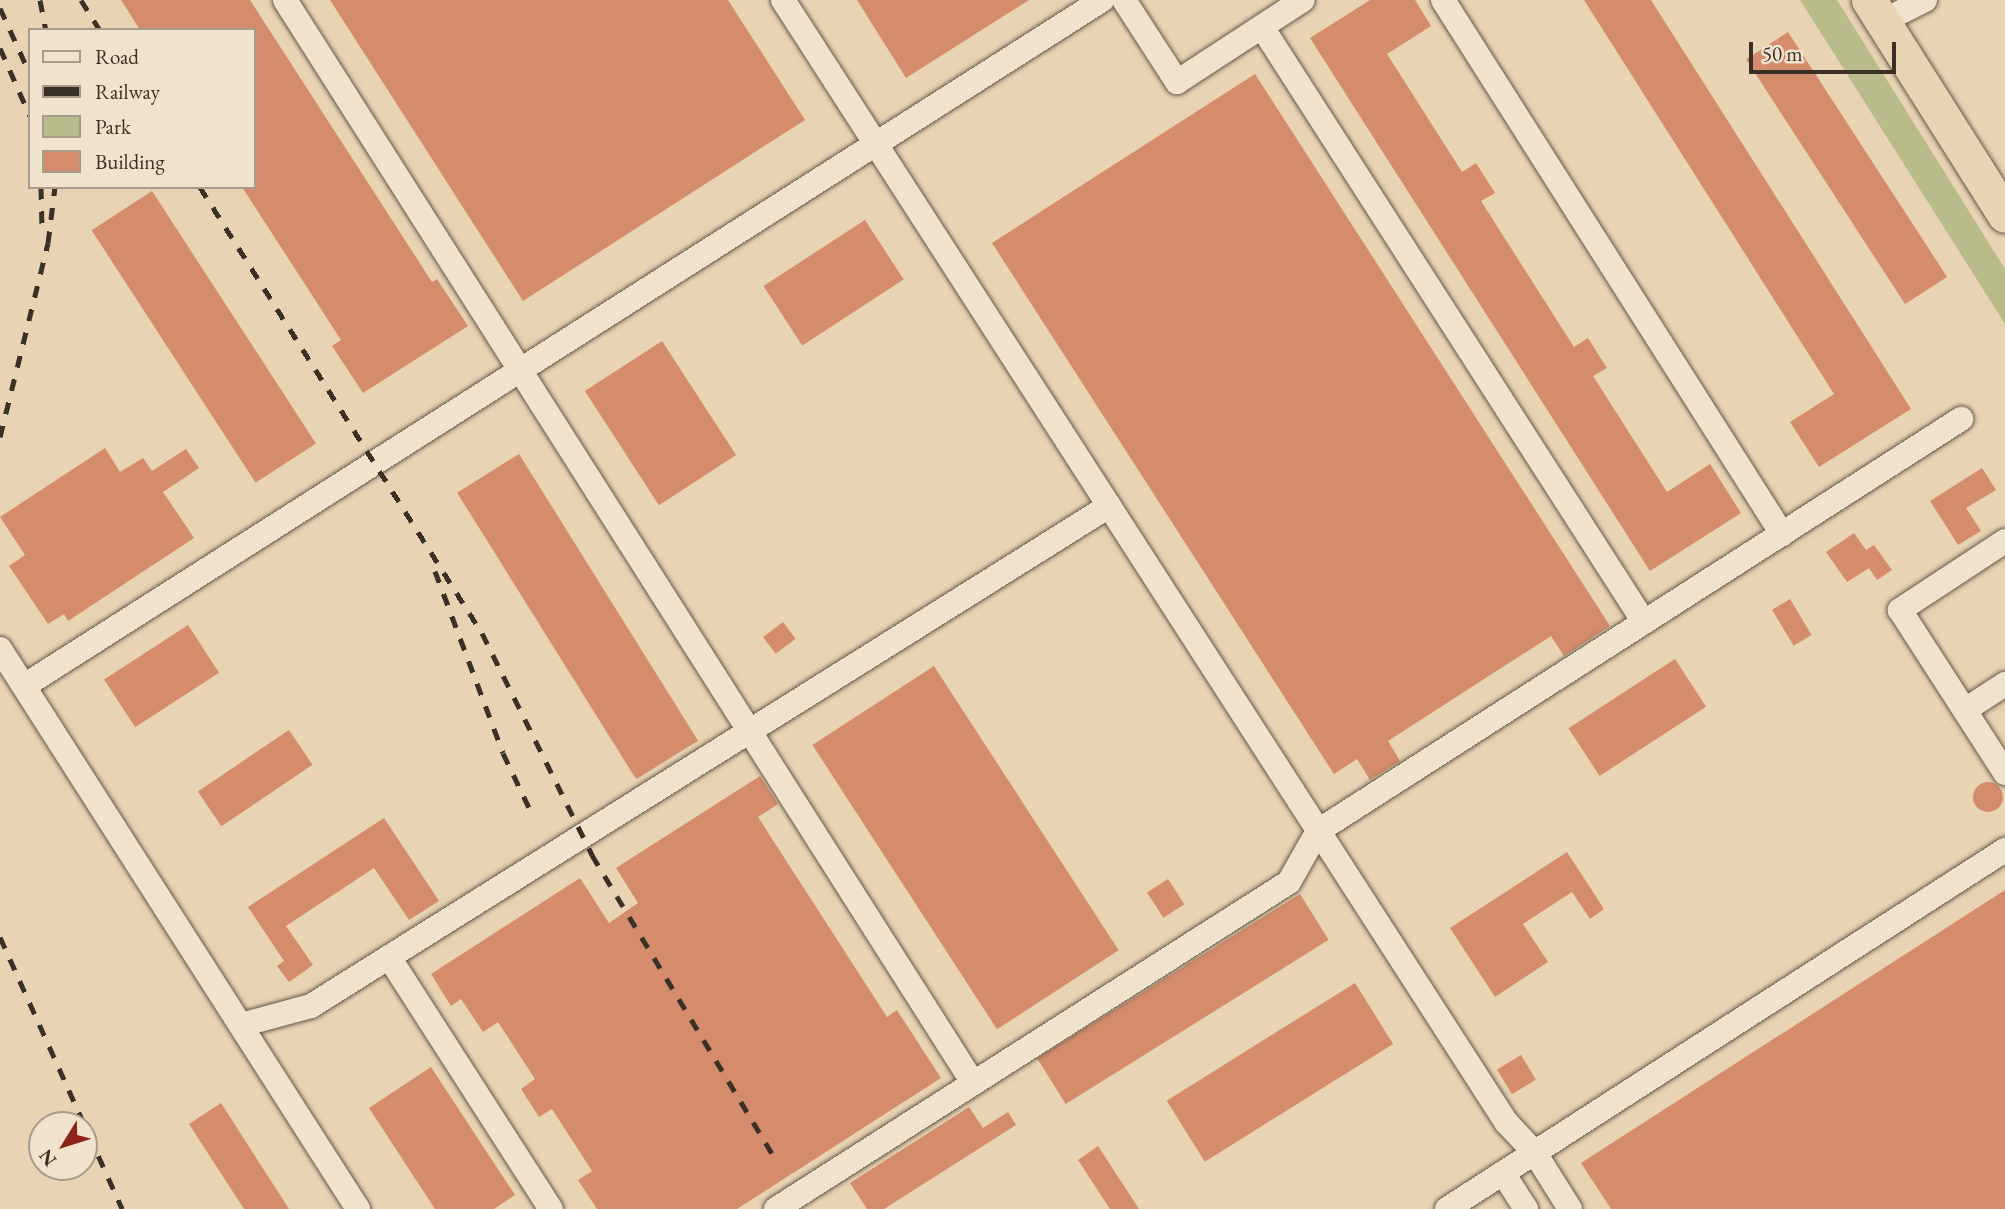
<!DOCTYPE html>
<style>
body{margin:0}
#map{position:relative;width:2005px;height:1209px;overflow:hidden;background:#e8d4b3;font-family:"EB Garamond",serif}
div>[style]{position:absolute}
.green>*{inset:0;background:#b9bc8a}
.building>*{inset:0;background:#d48c6c;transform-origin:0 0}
.round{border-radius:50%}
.roads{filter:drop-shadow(0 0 2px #665949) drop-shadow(0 0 2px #665949)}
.minor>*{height:24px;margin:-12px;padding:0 12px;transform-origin:12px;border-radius:12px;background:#f0e3ce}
.highway>*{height:35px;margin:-17.5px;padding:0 17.5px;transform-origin:17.5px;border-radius:17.5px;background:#e8d4b3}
.rail>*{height:5px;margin-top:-2.5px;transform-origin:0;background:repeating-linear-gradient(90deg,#3a3026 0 12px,transparent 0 24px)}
span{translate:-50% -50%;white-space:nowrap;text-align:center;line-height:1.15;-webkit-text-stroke:6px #f0e3ce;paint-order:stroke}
.legend{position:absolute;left:28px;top:28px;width:228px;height:161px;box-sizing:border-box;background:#f0e3ce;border:2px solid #a79b8b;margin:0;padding:9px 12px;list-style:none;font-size:21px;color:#3a3026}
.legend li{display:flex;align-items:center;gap:14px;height:35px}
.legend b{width:35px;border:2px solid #a79b8b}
.north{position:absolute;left:28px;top:1111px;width:70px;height:70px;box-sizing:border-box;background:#f0e3ce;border:2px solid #a79b8b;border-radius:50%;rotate:232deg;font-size:19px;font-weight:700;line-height:28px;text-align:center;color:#3a3026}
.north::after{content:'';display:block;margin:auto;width:24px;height:32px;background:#8f2418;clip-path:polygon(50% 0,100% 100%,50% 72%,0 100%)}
.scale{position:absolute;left:1749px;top:42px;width:147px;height:32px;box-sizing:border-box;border:4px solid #3a3026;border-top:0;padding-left:9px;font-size:21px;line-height:24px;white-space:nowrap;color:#3a3026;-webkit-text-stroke:5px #f0e3ce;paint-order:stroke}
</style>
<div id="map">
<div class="green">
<div style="clip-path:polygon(1800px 0,1837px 0,2005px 269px,2005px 324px)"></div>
</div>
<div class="building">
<div style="clip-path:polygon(121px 0,250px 0,432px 282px,437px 279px,468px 326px,363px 393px,332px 346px,341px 340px,242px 187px,254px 187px,254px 30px,140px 30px)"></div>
<div style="clip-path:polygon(330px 0,728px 0,805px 120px,523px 301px)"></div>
<div style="clip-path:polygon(857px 0,1029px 0,906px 78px)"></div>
<div style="clip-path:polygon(1370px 0,1415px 0,1431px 26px,1387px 54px,1462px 172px,1476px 163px,1495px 193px,1481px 201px,1574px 347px,1588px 338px,1607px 368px,1593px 376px,1667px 492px,1710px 464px,1741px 513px,1650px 571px,1310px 38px)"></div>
<div style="clip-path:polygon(1584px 0,1651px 0,1911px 409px,1819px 467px,1790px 422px,1834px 394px)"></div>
<div style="left:1788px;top:32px;width:292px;height:50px;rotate:57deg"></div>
<div style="clip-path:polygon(1255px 74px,1610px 626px,1564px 656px,1551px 636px,1388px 741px,1400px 761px,1370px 780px,1357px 759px,1334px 774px,992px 243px)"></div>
<div style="left:152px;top:191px;width:301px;height:72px;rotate:57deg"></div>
<div style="left:865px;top:220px;width:71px;height:121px;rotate:57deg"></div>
<div style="left:662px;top:341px;width:136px;height:92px;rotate:57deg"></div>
<div style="clip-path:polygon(105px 448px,120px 472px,143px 458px,152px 471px,186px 449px,199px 468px,163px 492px,194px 538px,68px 621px,64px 614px,48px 624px,9px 566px,25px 555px,0 517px)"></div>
<div style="left:519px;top:454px;width:338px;height:73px;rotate:58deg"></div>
<div style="clip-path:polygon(1982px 468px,1996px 490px,1966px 508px,1981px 531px,1958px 545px,1930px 501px)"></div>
<div style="clip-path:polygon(1854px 533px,1866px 550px,1874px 545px,1892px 570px,1877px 580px,1869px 568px,1847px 582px,1826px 552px)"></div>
<div style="left:1790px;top:599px;width:42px;height:21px;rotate:59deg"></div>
<div style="left:783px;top:622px;width:21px;height:25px;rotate:53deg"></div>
<div style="left:188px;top:625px;width:57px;height:100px;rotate:57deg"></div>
<div style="left:1675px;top:659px;width:57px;height:127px;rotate:57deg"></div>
<div style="left:934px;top:666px;width:339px;height:145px;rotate:57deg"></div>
<div style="left:289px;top:730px;width:42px;height:110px;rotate:56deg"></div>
<div style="clip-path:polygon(760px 776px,778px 804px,758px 817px,887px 1017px,897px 1010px,941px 1078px,737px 1209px,597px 1209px,578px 1180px,592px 1171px,552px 1109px,539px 1117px,521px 1089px,535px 1079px,498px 1022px,483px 1032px,461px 999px,451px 1006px,431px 974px,580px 878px,609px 923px,638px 903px,616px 868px)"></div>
<div class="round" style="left:1973px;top:782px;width:30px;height:30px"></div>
<div style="clip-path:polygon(384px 818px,439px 901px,409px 920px,374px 868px,286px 926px,313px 965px,289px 982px,277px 966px,284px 961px,248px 907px)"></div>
<div style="clip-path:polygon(1567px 852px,1604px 909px,1590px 919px,1572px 892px,1523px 924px,1548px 962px,1495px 997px,1450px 928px)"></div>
<div style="left:1168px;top:879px;width:30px;height:25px;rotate:57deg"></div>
<div style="clip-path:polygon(2005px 890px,2005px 1209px,1611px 1209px,1581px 1163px)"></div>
<div style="left:1300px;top:894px;width:54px;height:310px;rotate:58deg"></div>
<div style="left:1355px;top:983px;width:72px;height:222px;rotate:58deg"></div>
<div style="left:1521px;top:1055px;width:29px;height:28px;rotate:59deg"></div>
<div style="clip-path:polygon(431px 1067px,515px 1195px,494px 1209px,435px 1209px,369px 1108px)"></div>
<div style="clip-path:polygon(221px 1103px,289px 1209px,244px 1209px,189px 1124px)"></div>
<div style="clip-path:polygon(969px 1107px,983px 1128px,1008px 1112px,1016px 1125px,884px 1209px,867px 1209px,850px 1183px)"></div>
<div style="clip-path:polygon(1098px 1146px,1139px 1209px,1110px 1209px,1078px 1160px)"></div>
</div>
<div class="roads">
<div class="minor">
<div style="left:285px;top:0;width:1283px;rotate:57.57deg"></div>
<div style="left:783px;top:0;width:1335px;rotate:57.2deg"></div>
<div style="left:1506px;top:1122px;width:42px;rotate:46.9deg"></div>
<div style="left:1535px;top:1153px;width:66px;rotate:58deg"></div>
<div style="left:1124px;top:0;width:98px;rotate:57.1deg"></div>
<div style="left:1177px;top:82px;width:150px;rotate:-33.1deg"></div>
<div style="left:1443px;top:0;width:633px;rotate:57.59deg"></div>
<div style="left:1883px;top:21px;width:47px;rotate:-26.6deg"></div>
<div style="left:1262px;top:27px;width:707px;rotate:57.3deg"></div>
<div style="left:2005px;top:541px;width:126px;rotate:146.7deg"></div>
<div style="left:1900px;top:610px;width:194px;rotate:57.2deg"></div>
<div style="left:0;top:649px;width:665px;rotate:57.41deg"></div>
<div style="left:24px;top:686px;width:1278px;rotate:-32.47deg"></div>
<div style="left:1965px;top:710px;width:48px;rotate:-33deg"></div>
<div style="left:389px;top:957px;width:300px;rotate:57.3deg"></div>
<div style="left:241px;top:1025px;width:73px;rotate:-15.2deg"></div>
<div style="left:311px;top:1006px;width:942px;rotate:-32.07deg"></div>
<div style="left:1503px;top:1173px;width:43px;rotate:57.4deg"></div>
<div style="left:776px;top:1209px;width:608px;rotate:-32.51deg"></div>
<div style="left:1289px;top:882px;width:59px;rotate:-60.4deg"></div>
<div style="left:1318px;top:831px;width:764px;rotate:-32.65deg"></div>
<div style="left:1447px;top:1209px;width:664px;rotate:-32.76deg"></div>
</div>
<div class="highway">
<div style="left:1869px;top:0;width:254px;rotate:57.7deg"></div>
</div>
</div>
<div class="rail">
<div style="left:40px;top:0;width:31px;rotate:79deg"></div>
<div style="left:81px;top:0;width:36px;rotate:58deg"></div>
<div style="left:0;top:8px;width:72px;rotate:65.6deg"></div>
<div style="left:0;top:48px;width:74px;rotate:66.2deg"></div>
<div style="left:41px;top:187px;width:42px;rotate:88.6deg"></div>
<div style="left:200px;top:187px;width:528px;rotate:57.7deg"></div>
<div style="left:482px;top:633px;width:248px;rotate:63.6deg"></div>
<div style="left:592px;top:855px;width:360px;rotate:58.9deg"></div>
<div style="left:0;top:437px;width:200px;rotate:-76.1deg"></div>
<div style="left:48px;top:243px;width:56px;rotate:-82.9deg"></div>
<div style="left:435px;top:571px;width:194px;rotate:69.5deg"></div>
<div style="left:503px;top:753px;width:70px;rotate:64.5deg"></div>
<div style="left:0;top:937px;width:298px;rotate:65.8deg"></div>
</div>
<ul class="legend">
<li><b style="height:9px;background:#f0e3ce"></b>Road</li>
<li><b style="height:9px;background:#3a3026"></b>Railway</li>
<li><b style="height:19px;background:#b9bc8a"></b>Park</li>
<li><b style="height:19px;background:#d48c6c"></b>Building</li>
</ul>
<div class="north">N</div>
<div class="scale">50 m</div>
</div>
